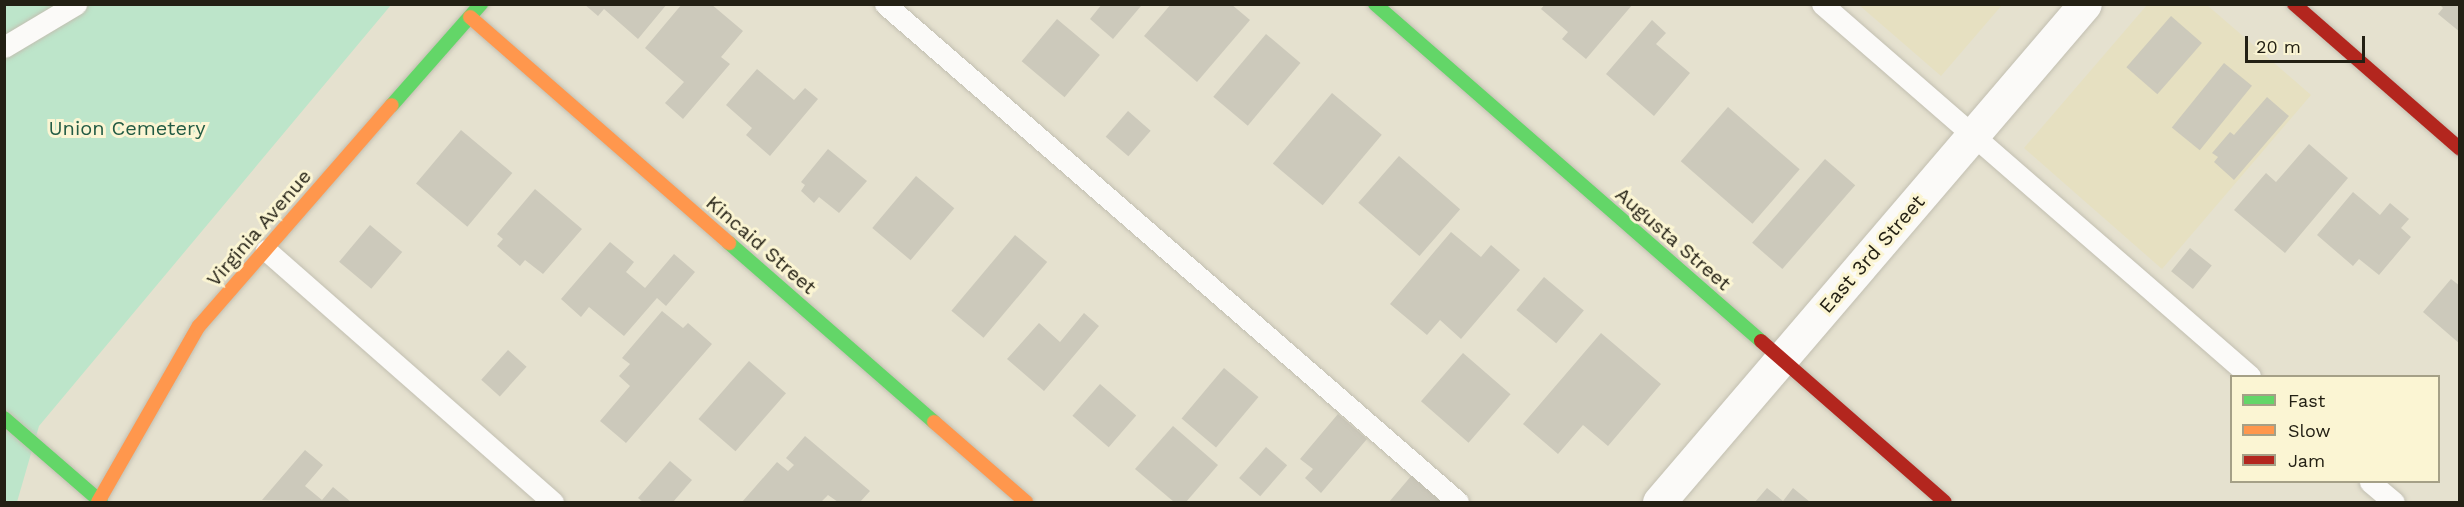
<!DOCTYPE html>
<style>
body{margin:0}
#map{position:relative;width:2464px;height:507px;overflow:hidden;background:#e5e1cf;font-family:"Work Sans",sans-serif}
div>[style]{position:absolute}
.built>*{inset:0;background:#e6e0c1}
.green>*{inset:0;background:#bde5ca}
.building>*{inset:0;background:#ccc9bb;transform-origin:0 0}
.roads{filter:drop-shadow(0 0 2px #c2bfb1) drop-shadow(0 0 2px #c2bfb1)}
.lane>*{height:21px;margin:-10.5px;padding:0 10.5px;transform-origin:10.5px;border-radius:10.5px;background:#fbfaf8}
.street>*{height:33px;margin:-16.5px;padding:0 16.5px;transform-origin:16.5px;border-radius:16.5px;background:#fbfaf8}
.fast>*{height:14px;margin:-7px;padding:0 7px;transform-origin:7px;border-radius:7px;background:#63d668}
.slow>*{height:14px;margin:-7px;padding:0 7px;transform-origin:7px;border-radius:7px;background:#ff974d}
.jam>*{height:14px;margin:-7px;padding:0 7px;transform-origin:7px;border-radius:7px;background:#b3261e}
span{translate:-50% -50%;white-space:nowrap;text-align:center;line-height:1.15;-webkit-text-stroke:6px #fbf5d3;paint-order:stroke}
.park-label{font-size:20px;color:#225b44}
.street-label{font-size:20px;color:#232014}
.frame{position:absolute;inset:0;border:6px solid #232014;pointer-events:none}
.legend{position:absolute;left:2230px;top:375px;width:210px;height:108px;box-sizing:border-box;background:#fbf5d3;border:2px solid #a5a087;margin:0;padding:8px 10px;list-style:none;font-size:18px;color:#232014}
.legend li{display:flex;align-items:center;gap:12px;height:30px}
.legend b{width:30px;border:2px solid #a5a087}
.scale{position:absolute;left:2245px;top:36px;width:120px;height:27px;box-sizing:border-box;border:3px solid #232014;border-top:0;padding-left:8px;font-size:18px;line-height:21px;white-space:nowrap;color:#232014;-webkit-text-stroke:4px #fbf5d3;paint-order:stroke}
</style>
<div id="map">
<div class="built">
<div style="clip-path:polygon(1859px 5px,2002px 5px,1941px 76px)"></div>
<div style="clip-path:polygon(2147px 5px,2207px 5px,2311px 95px,2162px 269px,2024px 148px)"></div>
</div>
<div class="green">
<div style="clip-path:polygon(4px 5px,391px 5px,39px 426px,17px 502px,4px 502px)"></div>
</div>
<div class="building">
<div style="clip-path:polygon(584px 4px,667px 4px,638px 39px,604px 9px,598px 16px)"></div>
<div style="clip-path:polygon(682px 4px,711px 4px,743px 31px,721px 57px,730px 64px,683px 119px,665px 103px,684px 82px,645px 48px)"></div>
<div style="clip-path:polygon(1102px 4px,1139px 4px,1141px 6px,1113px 39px,1090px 19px)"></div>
<div style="clip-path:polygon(1171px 4px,1231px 4px,1250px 20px,1197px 82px,1144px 36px)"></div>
<div style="clip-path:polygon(1545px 4px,1633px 4px,1586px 59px,1562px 39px,1568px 32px,1541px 9px)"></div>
<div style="clip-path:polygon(2439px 4px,2460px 4px,2460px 32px,2438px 14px,2443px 8px)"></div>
<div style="left:2171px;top:16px;width:41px;height:68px;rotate:41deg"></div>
<div style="left:1057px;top:19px;width:56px;height:55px;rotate:40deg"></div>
<div style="clip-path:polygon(1652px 20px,1666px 33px,1656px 44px,1690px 73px,1654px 116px,1606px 74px)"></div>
<div style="left:1266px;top:34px;width:45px;height:82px;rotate:40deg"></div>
<div style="left:2224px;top:63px;width:36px;height:83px;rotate:39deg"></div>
<div style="clip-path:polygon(757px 69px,794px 100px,805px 88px,818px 99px,770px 156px,746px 135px,752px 128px,726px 105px)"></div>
<div style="left:1332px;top:93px;width:65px;height:92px;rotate:40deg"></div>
<div style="clip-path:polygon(2267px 97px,2289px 116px,2234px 180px,2214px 162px,2218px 157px,2212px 153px,2230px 132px,2234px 135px)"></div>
<div style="left:1728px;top:107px;width:95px;height:72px;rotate:41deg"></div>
<div style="left:1128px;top:111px;width:30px;height:34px;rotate:41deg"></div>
<div style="left:461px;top:130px;width:67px;height:70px;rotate:40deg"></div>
<div style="clip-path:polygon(2309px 144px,2348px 178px,2285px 253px,2234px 210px,2266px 173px,2276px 182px)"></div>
<div style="clip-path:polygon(828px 149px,867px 181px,839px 213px,819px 197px,814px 203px,801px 191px,805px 185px,801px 182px)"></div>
<div style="left:1399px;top:156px;width:81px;height:62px;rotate:41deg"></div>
<div style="left:1825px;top:159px;width:40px;height:111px;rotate:41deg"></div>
<div style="left:916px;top:176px;width:50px;height:68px;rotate:40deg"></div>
<div style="clip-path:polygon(535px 189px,582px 229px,543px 274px,525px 260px,520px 266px,497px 246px,503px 239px,497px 234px)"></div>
<div style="clip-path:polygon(2353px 192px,2380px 215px,2390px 203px,2409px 219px,2401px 228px,2411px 237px,2379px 275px,2359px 259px,2353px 266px,2317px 235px)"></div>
<div style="left:370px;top:225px;width:42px;height:48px;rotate:40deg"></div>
<div style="clip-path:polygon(1451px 232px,1481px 257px,1491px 245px,1520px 270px,1461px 339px,1440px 320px,1427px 335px,1390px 304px)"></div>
<div style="left:1015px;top:235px;width:42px;height:99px;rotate:40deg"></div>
<div style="clip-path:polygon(610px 242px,634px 262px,626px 272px,645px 288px,674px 254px,695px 272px,666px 306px,657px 298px,624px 336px,589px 307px,581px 317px,561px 299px)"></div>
<div style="left:2190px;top:248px;width:28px;height:30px;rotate:39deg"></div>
<div style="left:1544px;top:277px;width:52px;height:43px;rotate:40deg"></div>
<div style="clip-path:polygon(2451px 279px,2460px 286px,2460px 344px,2423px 312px)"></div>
<div style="clip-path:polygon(662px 311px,683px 328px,688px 323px,712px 344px,626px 443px,600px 421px,630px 386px,619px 376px,630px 364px,622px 358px)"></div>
<div style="clip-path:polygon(1084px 313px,1099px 326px,1044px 391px,1007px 359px,1039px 323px,1060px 342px)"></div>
<div style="clip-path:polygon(1601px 333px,1661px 384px,1608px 446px,1583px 425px,1558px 454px,1523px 424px)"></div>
<div style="left:508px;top:350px;width:25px;height:40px;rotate:42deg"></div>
<div style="left:1463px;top:353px;width:63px;height:64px;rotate:41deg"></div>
<div style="left:749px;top:361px;width:49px;height:77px;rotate:41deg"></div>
<div style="left:1224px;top:368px;width:45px;height:66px;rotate:40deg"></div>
<div style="left:1100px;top:384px;width:48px;height:42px;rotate:41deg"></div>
<div style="clip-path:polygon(1338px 414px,1367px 439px,1321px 493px,1305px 478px,1313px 469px,1300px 459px)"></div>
<div style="clip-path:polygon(1173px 426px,1218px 465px,1186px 502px,1174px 502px,1135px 469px)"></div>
<div style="clip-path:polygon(805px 436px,870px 491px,860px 502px,838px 502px,828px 495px,821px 502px,742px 502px,777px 462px,788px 471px,794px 465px,786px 458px)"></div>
<div style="left:1266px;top:447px;width:28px;height:41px;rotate:41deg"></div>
<div style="clip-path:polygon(305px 450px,323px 465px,305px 486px,322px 500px,333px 487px,351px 502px,262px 500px)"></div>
<div style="clip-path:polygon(670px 461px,692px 480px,673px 502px,643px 502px,638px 498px)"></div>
<div style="clip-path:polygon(1412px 475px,1444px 502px,1389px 502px)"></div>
<div style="clip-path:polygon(1767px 488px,1783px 501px,1793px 488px,1810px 502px,1755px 502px)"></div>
</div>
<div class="roads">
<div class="lane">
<div style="left:885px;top:4px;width:759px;rotate:40.99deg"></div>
<div style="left:1822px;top:4px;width:567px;rotate:41deg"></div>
<div style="left:4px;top:47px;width:84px;rotate:-30.8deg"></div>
<div style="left:266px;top:250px;width:382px;rotate:41.3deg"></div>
<div style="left:2370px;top:482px;width:31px;rotate:40deg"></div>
</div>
<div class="street">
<div style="left:1659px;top:502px;width:655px;rotate:-49.46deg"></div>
</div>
<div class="fast">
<div style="left:1375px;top:4px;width:512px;rotate:41.12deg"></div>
<div style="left:392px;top:105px;width:135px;rotate:-48.6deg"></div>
<div style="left:729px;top:243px;width:272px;rotate:41.1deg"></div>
<div style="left:4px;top:418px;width:128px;rotate:40.9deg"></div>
</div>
<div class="slow">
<div style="left:470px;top:17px;width:344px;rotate:41.1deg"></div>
<div style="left:934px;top:422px;width:122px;rotate:41deg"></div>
<div style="left:98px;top:502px;width:203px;rotate:-60.2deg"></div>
<div style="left:199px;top:326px;width:293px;rotate:-48.9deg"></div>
</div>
<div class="jam">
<div style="left:2294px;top:4px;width:220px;rotate:41.1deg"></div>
<div style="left:1761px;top:341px;width:244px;rotate:41.2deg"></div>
</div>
</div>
<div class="park-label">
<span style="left:127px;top:128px">Union Cemetery</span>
</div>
<div class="street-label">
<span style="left:259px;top:228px;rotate:-49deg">Virginia Avenue</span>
<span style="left:1673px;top:239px;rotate:41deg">Augusta Street</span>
<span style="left:761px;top:245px;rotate:41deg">Kincaid Street</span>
<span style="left:1872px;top:254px;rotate:-49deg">East 3rd Street</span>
</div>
<div class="frame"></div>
<ul class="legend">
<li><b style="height:8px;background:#63d668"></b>Fast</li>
<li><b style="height:8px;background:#ff974d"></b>Slow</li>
<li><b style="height:8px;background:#b3261e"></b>Jam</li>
</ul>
<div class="scale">20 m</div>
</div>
